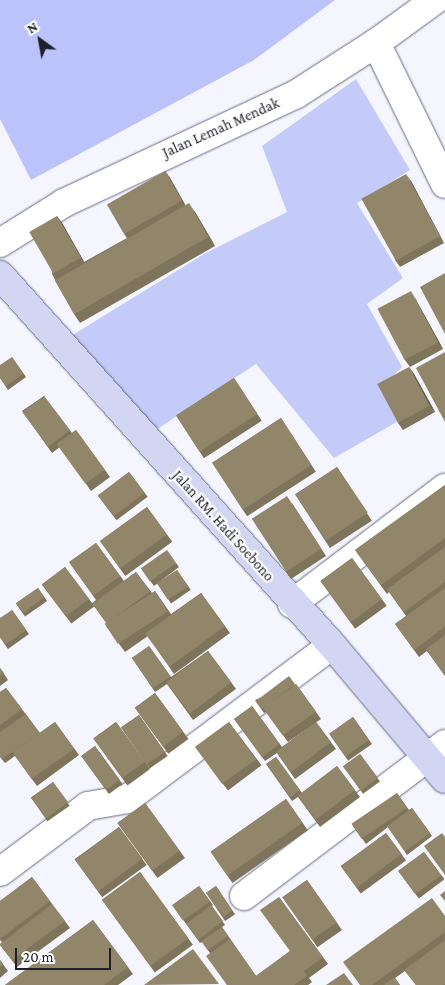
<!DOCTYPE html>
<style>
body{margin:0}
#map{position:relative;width:445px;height:985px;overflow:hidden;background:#f5f6fd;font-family:"Crimson Pro",serif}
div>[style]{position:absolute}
.green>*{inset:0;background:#c4cbf8}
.forest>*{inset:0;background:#bcc3fa}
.roads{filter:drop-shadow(0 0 1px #666a85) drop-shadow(0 0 1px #666a85)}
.street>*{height:28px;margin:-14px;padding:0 14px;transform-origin:14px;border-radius:14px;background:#fff}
.primary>*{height:28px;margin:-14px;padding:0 14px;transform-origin:14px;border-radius:14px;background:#d2d6f3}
.wall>*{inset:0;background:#7e735b;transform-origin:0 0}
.shaded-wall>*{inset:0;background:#665e4a}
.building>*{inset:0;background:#92866a;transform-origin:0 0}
span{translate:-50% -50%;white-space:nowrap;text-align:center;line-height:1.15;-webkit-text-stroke:4.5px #fff;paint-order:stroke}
.street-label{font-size:15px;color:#1d1f2a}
.north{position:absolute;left:15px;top:15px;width:50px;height:50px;-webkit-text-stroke:4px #fff;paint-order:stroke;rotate:328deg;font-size:14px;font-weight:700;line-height:20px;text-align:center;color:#1d1f2a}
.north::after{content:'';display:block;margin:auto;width:18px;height:22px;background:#1d1f2a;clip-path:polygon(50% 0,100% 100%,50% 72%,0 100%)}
.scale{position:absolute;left:15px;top:948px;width:96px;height:22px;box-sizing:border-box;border:2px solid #1d1f2a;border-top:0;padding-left:6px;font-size:15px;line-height:18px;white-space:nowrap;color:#1d1f2a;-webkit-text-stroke:4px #fff;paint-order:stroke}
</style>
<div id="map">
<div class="green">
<div style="clip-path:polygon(356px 79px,410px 170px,357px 203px,403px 278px,367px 304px,402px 367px,381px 387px,402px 419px,334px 458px,256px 364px,156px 430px,71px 336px,204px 254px,287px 212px,262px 146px)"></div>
</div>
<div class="forest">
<div style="clip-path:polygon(0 0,335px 0,254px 60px,31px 180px,0 119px)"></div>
</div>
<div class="roads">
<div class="street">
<div style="left:376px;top:43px;width:157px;rotate:63.9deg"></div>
<div style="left:0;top:243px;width:75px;rotate:-32deg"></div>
<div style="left:64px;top:203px;width:255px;rotate:-25.1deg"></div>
<div style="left:295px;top:95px;width:96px;rotate:-32.7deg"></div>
<div style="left:376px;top:43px;width:73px;rotate:-36.1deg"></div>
<div style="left:292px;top:604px;width:192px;rotate:-37.2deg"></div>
<div style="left:0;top:872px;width:110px;rotate:-36.9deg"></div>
<div style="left:88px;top:806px;width:40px;rotate:-10deg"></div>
<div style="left:127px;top:799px;width:256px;rotate:-36.9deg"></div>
<div style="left:244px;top:896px;width:252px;rotate:-37.1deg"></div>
</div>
<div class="primary">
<div style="left:0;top:275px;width:497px;rotate:48.1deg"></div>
<div style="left:332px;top:645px;width:175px;rotate:49.9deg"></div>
</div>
</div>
<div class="wall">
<div style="clip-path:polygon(165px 171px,170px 178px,185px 205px,195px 212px,215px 246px,80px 323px,74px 314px,52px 274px,57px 216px,62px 223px,84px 262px,127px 238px,124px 234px)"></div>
<div style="clip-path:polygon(411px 181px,444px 243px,400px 267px,395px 260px)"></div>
<div style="clip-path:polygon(415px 298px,443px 349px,410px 367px,405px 360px)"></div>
<div style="clip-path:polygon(12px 357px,26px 377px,8px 390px,0 378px)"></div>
<div style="clip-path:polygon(409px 367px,414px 374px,435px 412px,403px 430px,398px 423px)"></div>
<div style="left:234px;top:378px;width:51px;height:69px;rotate:57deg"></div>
<div style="clip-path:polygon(44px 396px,72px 433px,76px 430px,110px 477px,91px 491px,60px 447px,52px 453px,22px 411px)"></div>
<div style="left:281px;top:418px;width:64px;height:82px;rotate:57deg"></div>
<div style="left:337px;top:467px;width:64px;height:50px;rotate:57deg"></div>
<div style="left:129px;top:472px;width:31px;height:39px;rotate:53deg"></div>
<div style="clip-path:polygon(445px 485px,445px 676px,427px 651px,419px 657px,395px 624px,406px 616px,389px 592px,387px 594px,355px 550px)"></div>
<div style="clip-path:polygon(292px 503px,326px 556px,291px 579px,286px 572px)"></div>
<div style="left:147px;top:507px;width:43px;height:58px;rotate:54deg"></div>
<div style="clip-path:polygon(96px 543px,124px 581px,136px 572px,152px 593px,155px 591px,171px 614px,201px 593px,230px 633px,174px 674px,148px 636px,125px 652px,106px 626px,108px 625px,92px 603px,96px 600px,69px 562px)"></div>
<div style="left:352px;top:558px;width:59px;height:39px;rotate:54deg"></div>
<div style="clip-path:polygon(176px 563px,179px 567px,154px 586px,141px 568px)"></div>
<div style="left:65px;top:567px;width:49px;height:29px;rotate:53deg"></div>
<div style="left:177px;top:570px;width:24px;height:24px;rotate:55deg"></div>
<div style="left:38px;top:588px;width:16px;height:27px;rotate:55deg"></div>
<div style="clip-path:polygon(12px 610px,29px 634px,8px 649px,0 637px)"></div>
<div style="clip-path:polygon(149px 646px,171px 677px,208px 651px,236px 689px,193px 720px,167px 684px,155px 692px,132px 658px)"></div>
<div style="clip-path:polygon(0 668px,8px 680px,0 686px)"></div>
<div style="clip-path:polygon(296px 684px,321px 719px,288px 742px,266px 712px,264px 713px,255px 700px)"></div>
<div style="clip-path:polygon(6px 688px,40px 733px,55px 722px,79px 755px,37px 786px,15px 756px,5px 763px,0 757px,0 692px)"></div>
<div style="left:155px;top:693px;width:57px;height:25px;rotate:54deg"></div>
<div style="clip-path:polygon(252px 706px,282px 747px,316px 722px,336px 749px,295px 779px,277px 753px,265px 761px,234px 719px)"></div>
<div style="left:139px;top:715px;width:50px;height:22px;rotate:55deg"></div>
<div style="left:353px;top:717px;width:33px;height:29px;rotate:55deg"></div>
<div style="left:116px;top:722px;width:58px;height:28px;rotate:54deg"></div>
<div style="left:229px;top:722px;width:54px;height:42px;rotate:53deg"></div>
<div style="left:95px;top:746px;width:47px;height:17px;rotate:54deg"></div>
<div style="left:360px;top:754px;width:34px;height:21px;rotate:54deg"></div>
<div style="clip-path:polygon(276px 757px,302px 793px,337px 766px,360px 797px,320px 827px,298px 797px,292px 801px,266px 764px)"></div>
<div style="left:53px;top:782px;width:29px;height:27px;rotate:55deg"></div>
<div style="clip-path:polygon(397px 793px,409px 810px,412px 808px,432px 836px,407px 855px,388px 827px,366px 844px,353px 826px)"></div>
<div style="left:286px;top:799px;width:38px;height:92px;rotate:55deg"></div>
<div style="left:145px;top:803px;width:68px;height:34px;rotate:54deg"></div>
<div style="left:119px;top:827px;width:47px;height:55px;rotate:54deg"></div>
<div style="left:386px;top:833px;width:34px;height:56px;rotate:54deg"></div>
<div style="left:424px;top:852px;width:34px;height:32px;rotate:53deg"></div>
<div style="left:140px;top:872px;width:90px;height:47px;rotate:54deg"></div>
<div style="clip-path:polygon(32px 877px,70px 928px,17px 967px,0 945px,2px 942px,0 940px,0 901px)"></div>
<div style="left:307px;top:880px;width:61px;height:30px;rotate:55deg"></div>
<div style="clip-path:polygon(199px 886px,213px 905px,212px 906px,225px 925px,222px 927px,256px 976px,290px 951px,279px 897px,328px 964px,309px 978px,312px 982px,308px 985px,227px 985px,210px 953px,202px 942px,200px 943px,173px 906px)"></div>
<div style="left:216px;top:886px;width:34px;height:12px;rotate:56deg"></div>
<div style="clip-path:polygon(445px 916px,445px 985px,416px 985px,405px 971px,395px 978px,400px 985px,360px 985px)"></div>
<div style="clip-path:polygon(93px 920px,133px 974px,118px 985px,5px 985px)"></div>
<div style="clip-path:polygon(0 960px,8px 971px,0 978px)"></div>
</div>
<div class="shaded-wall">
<div style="clip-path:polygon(165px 171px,170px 178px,187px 208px,182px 201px)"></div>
<div style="clip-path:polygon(406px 174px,411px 181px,444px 243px,440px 236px)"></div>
<div style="clip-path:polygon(189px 203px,195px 212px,215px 246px,209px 237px)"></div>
<div style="clip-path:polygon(57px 216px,62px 223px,86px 265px,81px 258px)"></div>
<div style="clip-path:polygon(411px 291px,415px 298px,443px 349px,438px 342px)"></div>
<div style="clip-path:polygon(409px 367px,414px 374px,435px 412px,430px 406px)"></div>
</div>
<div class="building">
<div style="left:165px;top:171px;width:34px;height:67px;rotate:60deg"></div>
<div style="left:406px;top:174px;width:71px;height:51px;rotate:61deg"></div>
<div style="left:189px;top:203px;width:39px;height:155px;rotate:60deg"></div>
<div style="left:57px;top:216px;width:48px;height:32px;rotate:60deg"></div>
<div style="clip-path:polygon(445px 273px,445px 334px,420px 287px)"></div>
<div style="left:411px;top:291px;width:58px;height:38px;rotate:62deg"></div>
<div style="clip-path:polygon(445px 352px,445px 422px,416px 368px)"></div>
<div style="clip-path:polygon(12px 357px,23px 374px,6px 386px,0 378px,0 365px)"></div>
<div style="left:409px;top:367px;width:44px;height:36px;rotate:62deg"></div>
<div style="left:234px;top:378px;width:43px;height:69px;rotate:57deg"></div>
<div style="left:44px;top:396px;width:43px;height:27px;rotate:53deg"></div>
<div style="left:281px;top:418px;width:56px;height:82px;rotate:57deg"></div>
<div style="left:76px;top:430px;width:49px;height:24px;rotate:54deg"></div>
<div style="left:337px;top:467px;width:55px;height:50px;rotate:56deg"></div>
<div style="left:129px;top:472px;width:26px;height:39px;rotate:53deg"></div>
<div style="clip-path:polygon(445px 485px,445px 538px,381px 585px,355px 550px)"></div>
<div style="left:287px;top:496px;width:63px;height:42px;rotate:57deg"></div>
<div style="left:147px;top:507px;width:34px;height:58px;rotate:54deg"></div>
<div style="left:96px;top:543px;width:41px;height:33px;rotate:54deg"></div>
<div style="clip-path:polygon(445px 547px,445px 582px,404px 612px,387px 589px)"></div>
<div style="left:167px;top:550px;width:16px;height:32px;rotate:55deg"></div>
<div style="left:352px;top:558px;width:51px;height:39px;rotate:54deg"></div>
<div style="left:65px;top:567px;width:40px;height:29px;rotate:53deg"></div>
<div style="left:177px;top:570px;width:20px;height:24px;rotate:57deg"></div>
<div style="left:136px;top:572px;width:24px;height:54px;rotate:54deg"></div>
<div style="clip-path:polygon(38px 588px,44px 597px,24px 613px,16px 603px)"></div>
<div style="clip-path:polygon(445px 588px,445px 627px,414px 650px,395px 624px)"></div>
<div style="left:155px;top:591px;width:24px;height:60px;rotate:57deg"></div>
<div style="left:201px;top:593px;width:41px;height:69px;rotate:54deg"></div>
<div style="clip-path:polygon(12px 610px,26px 630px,5px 645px,0 637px,0 618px)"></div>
<div style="clip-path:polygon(445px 635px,445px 672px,443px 673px,426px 649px)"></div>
<div style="left:149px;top:646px;width:37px;height:21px;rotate:55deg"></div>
<div style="left:208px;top:651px;width:39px;height:52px;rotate:53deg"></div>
<div style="clip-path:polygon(0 668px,4px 673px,0 676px)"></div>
<div style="left:289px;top:676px;width:10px;height:42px;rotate:53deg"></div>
<div style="left:296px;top:684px;width:34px;height:41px;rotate:54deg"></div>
<div style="clip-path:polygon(6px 688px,22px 709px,0 725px,0 692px)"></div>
<div style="left:155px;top:693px;width:48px;height:25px;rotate:54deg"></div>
<div style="left:252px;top:706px;width:47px;height:22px;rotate:54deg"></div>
<div style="clip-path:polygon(26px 714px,39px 733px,2px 759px,0 757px,0 732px)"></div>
<div style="left:139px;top:715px;width:45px;height:22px;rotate:55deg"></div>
<div style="left:353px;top:717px;width:28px;height:29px;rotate:55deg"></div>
<div style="left:55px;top:722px;width:33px;height:52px;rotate:55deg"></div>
<div style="left:116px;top:722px;width:49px;height:28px;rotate:54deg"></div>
<div style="left:229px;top:722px;width:46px;height:42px;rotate:54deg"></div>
<div style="left:316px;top:722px;width:25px;height:50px;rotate:53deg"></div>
<div style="left:95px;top:746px;width:42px;height:17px;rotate:54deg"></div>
<div style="left:360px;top:754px;width:30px;height:21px;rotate:53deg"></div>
<div style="left:276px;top:757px;width:41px;height:12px;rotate:54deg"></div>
<div style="left:337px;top:766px;width:30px;height:49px;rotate:53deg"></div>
<div style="left:53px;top:782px;width:25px;height:27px;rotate:53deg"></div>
<div style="left:397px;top:793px;width:18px;height:55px;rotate:56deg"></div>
<div style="left:286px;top:799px;width:29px;height:92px;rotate:55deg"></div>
<div style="left:145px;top:803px;width:59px;height:34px;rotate:54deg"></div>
<div style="left:412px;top:808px;width:31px;height:31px;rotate:54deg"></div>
<div style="left:119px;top:827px;width:39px;height:55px;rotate:53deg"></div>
<div style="left:386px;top:833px;width:26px;height:56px;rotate:53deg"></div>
<div style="clip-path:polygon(442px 833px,445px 837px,445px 875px,424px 846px)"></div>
<div style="left:424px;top:852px;width:29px;height:32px;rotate:54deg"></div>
<div style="left:140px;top:872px;width:82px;height:47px;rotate:54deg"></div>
<div style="clip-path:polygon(32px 877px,50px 901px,0 939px,0 901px)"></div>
<div style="left:307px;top:880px;width:52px;height:30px;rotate:55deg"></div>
<div style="left:199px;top:886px;width:19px;height:33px;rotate:55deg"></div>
<div style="clip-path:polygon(216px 886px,232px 910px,224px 917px,206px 893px)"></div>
<div style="clip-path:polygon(445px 891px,445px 901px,440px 895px)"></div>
<div style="clip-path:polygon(279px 897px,323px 957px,304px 971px,307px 976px,294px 985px,227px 985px,206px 956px,230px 939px,256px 976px,290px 951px,260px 910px)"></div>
<div style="clip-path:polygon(432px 898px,445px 916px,445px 932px,372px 985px,360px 985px,343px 962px)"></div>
<div style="clip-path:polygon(52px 904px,65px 921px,12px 960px,0 945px,0 944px)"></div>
<div style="left:211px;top:905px;width:20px;height:31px;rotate:53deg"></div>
<div style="clip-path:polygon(93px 920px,128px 967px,104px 985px,5px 985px)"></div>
<div style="left:222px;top:927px;width:11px;height:25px;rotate:56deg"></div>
<div style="clip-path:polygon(445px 940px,445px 984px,443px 985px,416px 985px,404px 970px)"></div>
<div style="clip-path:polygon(193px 949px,219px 984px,144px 985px)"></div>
<div style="clip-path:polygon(0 960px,3px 965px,0 967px)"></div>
<div style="clip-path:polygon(344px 973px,353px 985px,326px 985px)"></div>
<div style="clip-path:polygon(394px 977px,400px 985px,384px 985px)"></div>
</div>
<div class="street-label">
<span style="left:221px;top:128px;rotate:-24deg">Jalan Lemah Mendak</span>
<span style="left:223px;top:526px;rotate:48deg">Jalan RM. Hadi Soebono</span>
</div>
<div class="north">N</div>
<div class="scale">20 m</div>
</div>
